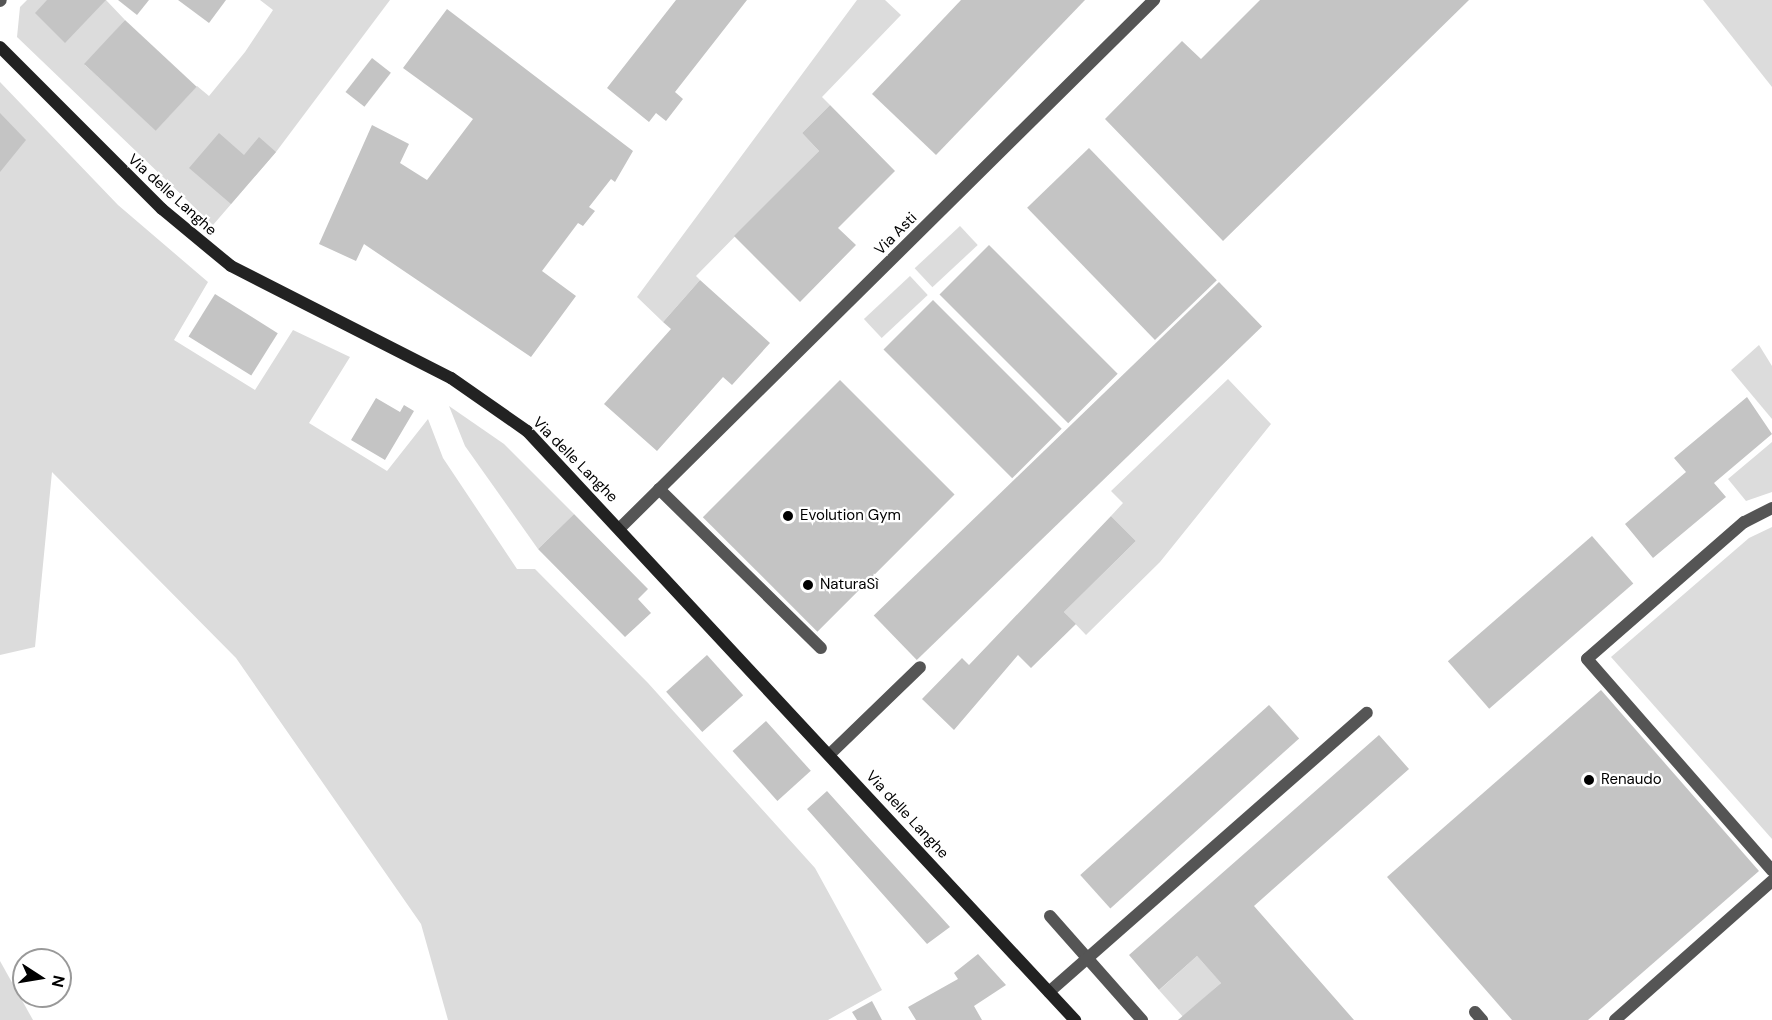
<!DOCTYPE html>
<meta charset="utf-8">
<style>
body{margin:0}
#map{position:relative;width:1772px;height:1020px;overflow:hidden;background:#fff;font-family:"DM Sans",sans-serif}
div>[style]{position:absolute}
.green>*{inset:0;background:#dcdcdc;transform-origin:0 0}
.building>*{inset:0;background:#c4c4c4;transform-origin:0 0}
.lane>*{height:12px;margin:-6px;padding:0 6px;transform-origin:6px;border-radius:6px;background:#555}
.street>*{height:12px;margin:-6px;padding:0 6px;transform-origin:6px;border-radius:6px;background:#555}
.secondary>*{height:12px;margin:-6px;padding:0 6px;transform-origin:6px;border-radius:6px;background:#222}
.dots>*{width:16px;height:16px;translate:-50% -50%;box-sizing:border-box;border:3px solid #fff;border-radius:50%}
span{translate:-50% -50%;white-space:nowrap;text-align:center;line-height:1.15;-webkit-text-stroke:4.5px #fff;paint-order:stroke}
.street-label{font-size:15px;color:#000}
.poi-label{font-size:15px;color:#000}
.left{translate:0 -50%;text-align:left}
.north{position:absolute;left:12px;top:948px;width:60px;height:60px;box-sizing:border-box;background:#fff;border:2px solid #999;border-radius:50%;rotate:102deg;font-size:16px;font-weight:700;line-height:24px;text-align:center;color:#000}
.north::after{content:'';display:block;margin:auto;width:21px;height:27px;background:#000;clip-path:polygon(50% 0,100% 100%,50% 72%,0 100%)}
</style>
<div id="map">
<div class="green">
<div style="clip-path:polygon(27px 0,106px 0,125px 20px,85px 65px,156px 130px,197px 86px,209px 96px,245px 52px,273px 10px,260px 0,390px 0,276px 152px,213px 225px,17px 37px,20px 7px)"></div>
<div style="clip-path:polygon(857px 0,885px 0,901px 15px,822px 97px,830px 105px,802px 133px,819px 151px,696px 276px,700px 280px,663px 322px,637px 297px)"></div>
<div style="clip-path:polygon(1703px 0,1772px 0,1772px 87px)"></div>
<div style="clip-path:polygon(0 82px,118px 205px,208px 282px,174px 340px,255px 390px,293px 330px,350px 357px,309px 423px,387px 471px,428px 419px,443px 458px,517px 569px,535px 569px,648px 683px,815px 868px,882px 990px,828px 1020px,448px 1020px,421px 924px,236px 658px,52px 472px,35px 647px,0 655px)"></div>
<div style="left:960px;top:226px;width:26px;height:62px;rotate:47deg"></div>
<div style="left:910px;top:276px;width:26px;height:63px;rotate:47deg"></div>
<div style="clip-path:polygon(1759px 345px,1772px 366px,1772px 419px,1731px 370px)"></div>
<div style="clip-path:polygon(1228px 379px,1271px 424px,1160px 562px,1086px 635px,1064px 612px,1136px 541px,1111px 516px,1123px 503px,1111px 491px)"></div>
<div style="clip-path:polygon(449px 406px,504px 444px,574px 514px,538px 549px,465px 446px)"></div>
<div style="clip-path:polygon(1772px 442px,1772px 492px,1746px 501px,1728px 479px)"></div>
<div style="clip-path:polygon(1772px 527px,1772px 839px,1611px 657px,1749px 538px)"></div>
<div style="left:1197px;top:956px;width:36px;height:51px;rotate:48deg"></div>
<div style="clip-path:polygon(0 961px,33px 1020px,0 1020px)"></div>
</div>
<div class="building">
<div style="clip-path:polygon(47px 0,106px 0,65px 43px,35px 13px)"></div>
<div style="clip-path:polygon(118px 0,149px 0,137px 15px)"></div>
<div style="clip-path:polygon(178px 0,226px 0,209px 23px)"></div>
<div style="clip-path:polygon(676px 0,747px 0,675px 92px,683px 99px,666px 121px,656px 113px,649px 122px,607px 88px)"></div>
<div style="clip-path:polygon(961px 0,1085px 0,936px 155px,872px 94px)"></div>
<div style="clip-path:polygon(1260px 0,1469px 0,1223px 241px,1105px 119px,1182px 41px,1201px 59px)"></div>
<div style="clip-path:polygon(447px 9px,633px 151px,615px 182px,611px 179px,589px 207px,595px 211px,583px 226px,578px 223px,542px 271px,576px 296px,531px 357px,364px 244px,356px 261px,319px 244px,372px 125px,409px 144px,400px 163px,427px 180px,473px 119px,403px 68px)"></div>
<div style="left:125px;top:20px;width:98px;height:60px;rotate:43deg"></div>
<div style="left:372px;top:58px;width:24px;height:43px;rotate:38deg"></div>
<div style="clip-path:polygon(830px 105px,895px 171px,838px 228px,856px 245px,800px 302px,734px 236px,819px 151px,802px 133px)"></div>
<div style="clip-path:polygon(0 113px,26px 140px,0 172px)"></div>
<div style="clip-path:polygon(219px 133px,244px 155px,259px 137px,276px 152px,231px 204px,189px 168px)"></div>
<div style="left:1089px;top:148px;width:184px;height:86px;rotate:46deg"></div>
<div style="left:989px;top:245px;width:182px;height:70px;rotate:45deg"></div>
<div style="clip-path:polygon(700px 280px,770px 343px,732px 385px,723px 377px,657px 451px,604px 404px,671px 329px,663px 322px)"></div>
<div style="left:1219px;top:282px;width:62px;height:480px;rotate:46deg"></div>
<div style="left:215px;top:294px;width:74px;height:50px;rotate:32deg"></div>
<div style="left:933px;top:300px;width:182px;height:70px;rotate:45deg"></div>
<div style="left:840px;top:380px;width:162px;height:194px;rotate:45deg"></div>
<div style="clip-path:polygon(1747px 397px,1772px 434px,1714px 483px,1726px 497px,1653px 558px,1625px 524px,1686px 472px,1674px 458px)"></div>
<div style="clip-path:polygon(376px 398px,400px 412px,404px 405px,414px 411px,385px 460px,351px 440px)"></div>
<div style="clip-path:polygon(574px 514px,648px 589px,638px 599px,651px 613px,625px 637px,538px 549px)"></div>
<div style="clip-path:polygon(1111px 516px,1136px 541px,1064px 612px,1076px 624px,1031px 668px,1018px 655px,954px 730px,922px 699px,962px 658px,969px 665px)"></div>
<div style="left:1592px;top:536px;width:63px;height:191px;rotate:49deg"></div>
<div style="left:707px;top:655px;width:54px;height:55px;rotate:48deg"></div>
<div style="clip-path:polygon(1601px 690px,1759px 871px,1588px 1020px,1512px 1020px,1387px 877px)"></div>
<div style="left:1269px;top:705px;width:45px;height:254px;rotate:48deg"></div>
<div style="left:766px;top:721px;width:67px;height:45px;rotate:48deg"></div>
<div style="clip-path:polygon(1379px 735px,1409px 769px,1254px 906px,1354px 1020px,1178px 1020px,1221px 983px,1197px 956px,1159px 990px,1129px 955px)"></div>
<div style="clip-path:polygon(827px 791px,871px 840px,950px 927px,927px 944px,807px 809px)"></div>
<div style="clip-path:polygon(978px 954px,1006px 985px,974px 1006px,982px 1020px,916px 1020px,908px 1007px,958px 979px,954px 973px)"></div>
<div style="clip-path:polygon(872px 1001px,882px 1020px,857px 1020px,852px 1012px)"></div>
</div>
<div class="lane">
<div style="left:1772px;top:508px;width:31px;rotate:153deg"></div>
<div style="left:1744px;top:522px;width:208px;rotate:138.9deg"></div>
<div style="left:1587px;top:659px;width:281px;rotate:48.8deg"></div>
<div style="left:830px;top:754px;width:125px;rotate:-44deg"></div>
<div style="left:1050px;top:916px;width:139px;rotate:48.5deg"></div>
<div style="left:1475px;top:1012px;width:11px;rotate:49deg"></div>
<div style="left:1615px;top:1020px;width:210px;rotate:-41.5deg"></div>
</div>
<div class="street">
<div style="left:0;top:1px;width:1px;rotate:-45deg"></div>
<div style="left:659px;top:489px;width:227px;rotate:44.5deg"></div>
<div style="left:621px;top:527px;width:750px;rotate:-44.68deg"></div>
<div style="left:1049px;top:992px;width:423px;rotate:-41.3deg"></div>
</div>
<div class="secondary">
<div style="left:0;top:47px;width:229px;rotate:45deg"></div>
<div style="left:162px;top:209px;width:89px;rotate:39.6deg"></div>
<div style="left:231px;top:266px;width:247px;rotate:27deg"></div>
<div style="left:451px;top:378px;width:93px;rotate:34.9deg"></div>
<div style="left:527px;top:431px;width:805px;rotate:47.07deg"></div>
</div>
<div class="dots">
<div style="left:788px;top:516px;background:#000"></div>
<div style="left:808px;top:585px;background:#000"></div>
<div style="left:1589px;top:780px;background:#000"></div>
</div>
<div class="street-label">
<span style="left:172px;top:195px;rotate:42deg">Via delle Langhe</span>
<span style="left:896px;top:234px;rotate:-45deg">Via Asti</span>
<span style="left:575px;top:460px;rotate:45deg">Via delle Langhe</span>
<span style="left:907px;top:815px;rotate:47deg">Via delle Langhe</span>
</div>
<div class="poi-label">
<span class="left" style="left:800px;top:516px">Evolution Gym</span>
<span class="left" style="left:820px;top:585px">NaturaSì</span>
<span class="left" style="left:1601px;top:780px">Renaudo</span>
</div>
<div class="north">N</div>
</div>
